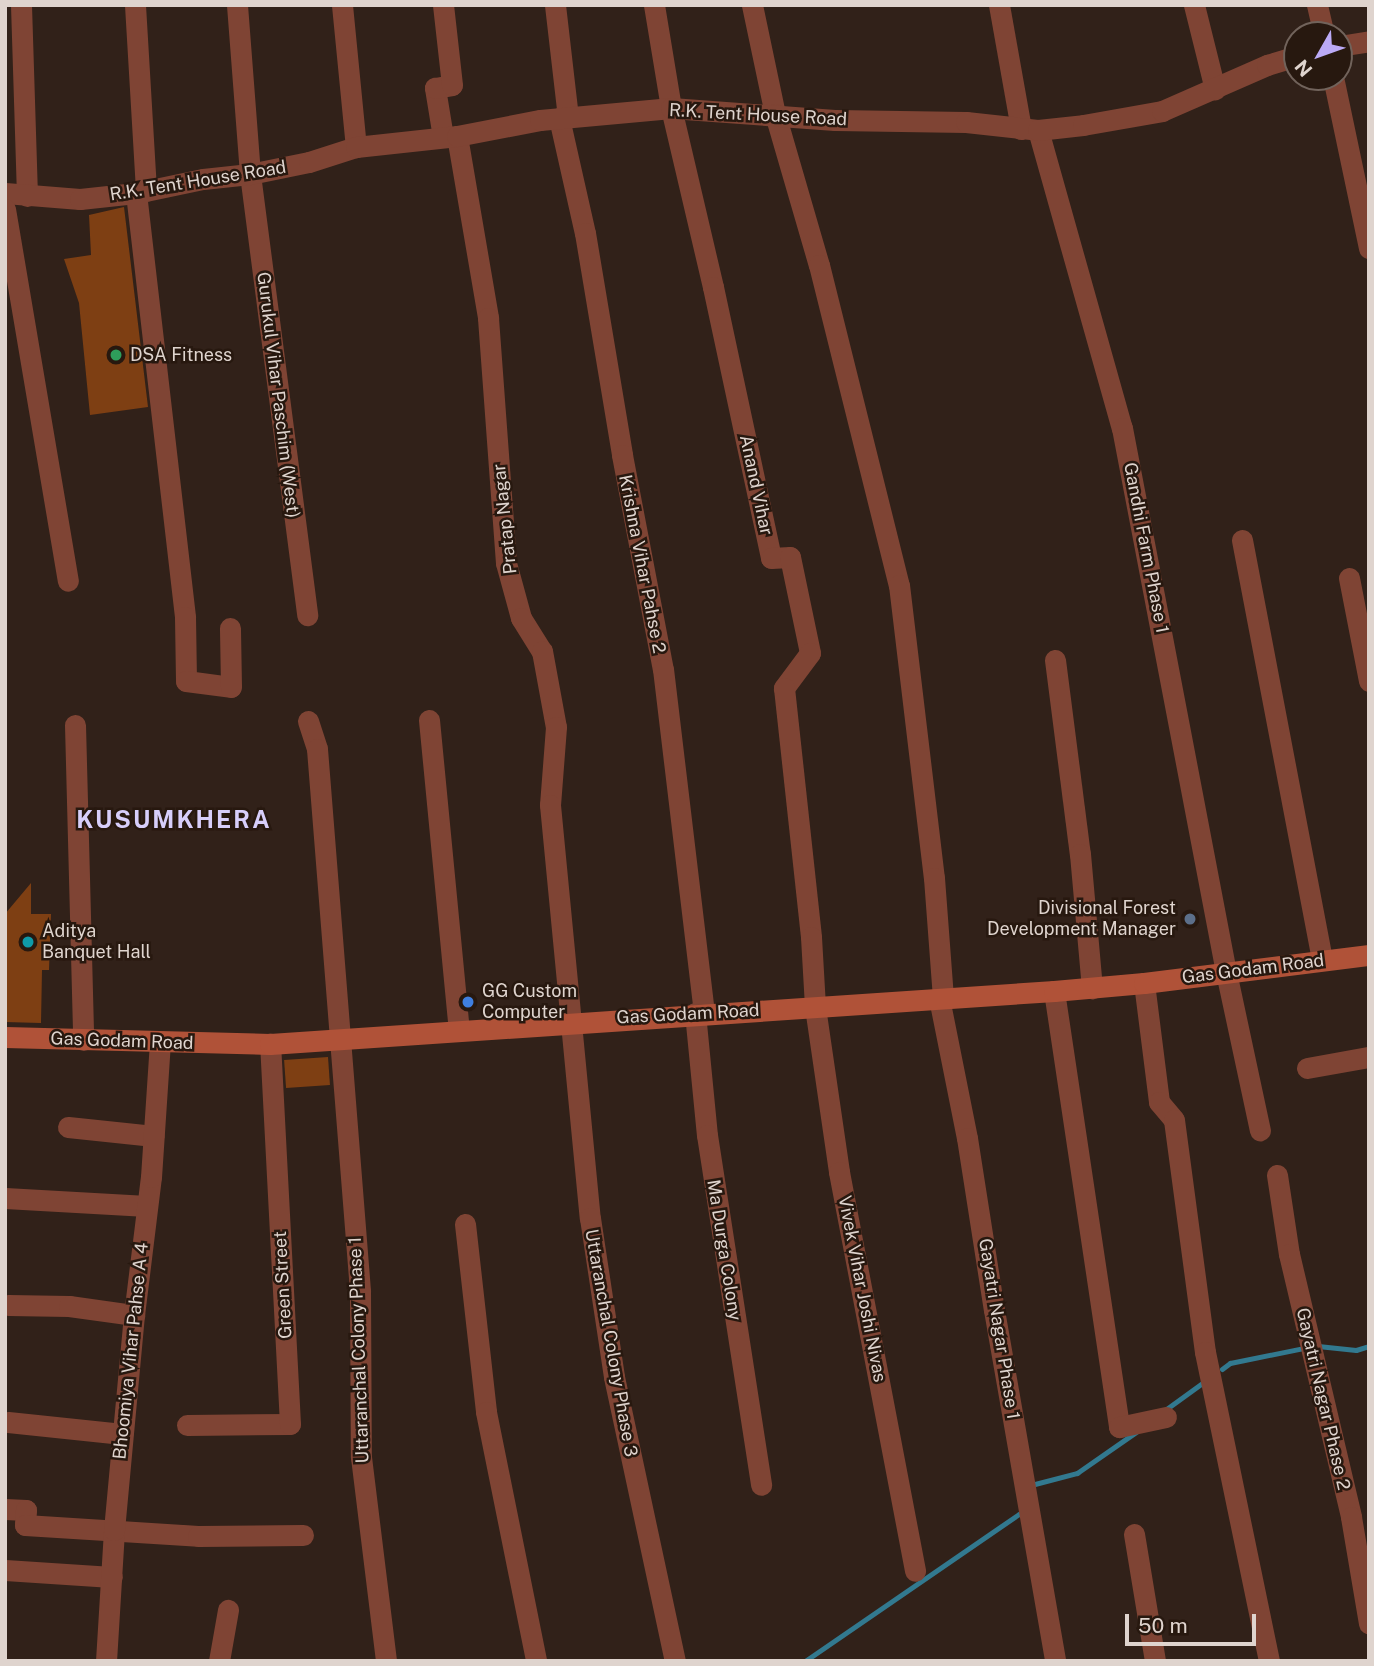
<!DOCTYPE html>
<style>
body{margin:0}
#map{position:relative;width:1374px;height:1666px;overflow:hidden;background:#312119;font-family:"Public Sans",sans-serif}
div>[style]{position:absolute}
.stream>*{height:5px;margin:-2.5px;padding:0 2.5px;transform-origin:2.5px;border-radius:2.5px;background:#32798f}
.building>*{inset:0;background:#7e3f13;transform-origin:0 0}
.street>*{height:21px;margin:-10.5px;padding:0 10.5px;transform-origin:10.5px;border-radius:10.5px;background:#7f4434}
.secondary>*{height:21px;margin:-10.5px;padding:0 10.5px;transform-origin:10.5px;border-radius:10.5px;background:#b05238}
.dots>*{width:19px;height:19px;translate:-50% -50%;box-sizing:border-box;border:4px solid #27180f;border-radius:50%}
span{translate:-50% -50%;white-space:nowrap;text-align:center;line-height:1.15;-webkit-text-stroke:5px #27180f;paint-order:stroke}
.street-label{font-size:18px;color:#dfd4ce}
.poi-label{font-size:18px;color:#dfd4ce}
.left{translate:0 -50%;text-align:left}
.right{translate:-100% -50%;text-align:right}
.district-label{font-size:24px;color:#d7cefa;font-weight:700;letter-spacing:2px}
.frame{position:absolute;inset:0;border:7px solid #dfd4ce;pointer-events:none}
.north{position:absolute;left:1283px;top:21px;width:70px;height:70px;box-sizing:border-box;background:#27180f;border:2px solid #71635b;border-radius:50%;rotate:230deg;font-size:19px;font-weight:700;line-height:28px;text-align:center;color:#dfd4ce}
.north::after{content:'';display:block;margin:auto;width:24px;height:32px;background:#bbaaf6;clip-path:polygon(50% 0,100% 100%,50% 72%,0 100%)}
.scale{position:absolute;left:1125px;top:1614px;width:131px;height:32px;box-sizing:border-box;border:4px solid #dfd4ce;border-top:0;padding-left:9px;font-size:21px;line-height:24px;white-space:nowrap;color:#dfd4ce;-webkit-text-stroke:5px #27180f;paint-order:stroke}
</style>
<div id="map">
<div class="stream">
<div style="left:1318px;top:1346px;width:38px;rotate:6deg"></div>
<div style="left:1356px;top:1350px;width:14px;rotate:-17deg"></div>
<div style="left:1222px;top:1369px;width:10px;rotate:-37deg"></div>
<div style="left:1230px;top:1363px;width:76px;rotate:-11.5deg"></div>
<div style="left:1165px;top:1410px;width:49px;rotate:-35.9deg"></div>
<div style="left:1031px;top:1485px;width:48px;rotate:-14.6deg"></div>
<div style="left:1077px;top:1473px;width:72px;rotate:-34.8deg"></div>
<div style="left:805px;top:1661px;width:263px;rotate:-34.5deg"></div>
</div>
<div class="building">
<div style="clip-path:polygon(124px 207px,148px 407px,90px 415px,79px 303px,64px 259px,91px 255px,89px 215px)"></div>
<div style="clip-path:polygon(31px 883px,31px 914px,51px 914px,49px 970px,42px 970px,41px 1023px,5px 1022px,5px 914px)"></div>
<div style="left:328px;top:1057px;width:28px;height:44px;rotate:86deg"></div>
</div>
<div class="street">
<div style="left:21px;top:5px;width:191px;rotate:88.2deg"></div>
<div style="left:135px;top:5px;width:186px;rotate:86.6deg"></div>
<div style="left:237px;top:5px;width:169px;rotate:85.6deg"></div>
<div style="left:250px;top:174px;width:445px;rotate:82.6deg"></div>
<div style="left:342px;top:5px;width:143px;rotate:84.4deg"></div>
<div style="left:555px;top:5px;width:113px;rotate:83.4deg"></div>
<div style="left:654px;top:5px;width:104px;rotate:80.6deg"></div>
<div style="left:671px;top:108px;width:184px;rotate:76.8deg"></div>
<div style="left:713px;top:287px;width:277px;rotate:77.9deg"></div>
<div style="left:771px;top:558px;width:19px;rotate:-3deg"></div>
<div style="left:790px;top:557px;width:98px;rotate:78.2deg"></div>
<div style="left:810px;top:653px;width:44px;rotate:126.6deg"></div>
<div style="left:784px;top:688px;width:250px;rotate:83.8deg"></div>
<div style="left:811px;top:937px;width:70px;rotate:86.7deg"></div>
<div style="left:815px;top:1007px;width:167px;rotate:81.7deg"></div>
<div style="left:839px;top:1172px;width:406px;rotate:79.2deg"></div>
<div style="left:752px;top:5px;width:111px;rotate:78.1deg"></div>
<div style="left:775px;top:114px;width:157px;rotate:73.8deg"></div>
<div style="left:819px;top:265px;width:330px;rotate:76deg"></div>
<div style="left:899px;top:585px;width:295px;rotate:83.2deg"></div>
<div style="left:934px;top:878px;width:120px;rotate:85.7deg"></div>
<div style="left:999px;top:5px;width:126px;rotate:79.9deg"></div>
<div style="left:1194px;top:5px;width:87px;rotate:76deg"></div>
<div style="left:1317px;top:5px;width:31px;rotate:77deg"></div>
<div style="left:1339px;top:46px;width:30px;rotate:-9deg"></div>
<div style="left:1333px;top:77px;width:175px;rotate:78.1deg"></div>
<div style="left:559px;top:118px;width:118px;rotate:77.3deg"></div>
<div style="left:585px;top:233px;width:225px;rotate:80.5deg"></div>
<div style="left:622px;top:455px;width:218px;rotate:79.2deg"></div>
<div style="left:663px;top:669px;width:346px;rotate:83.2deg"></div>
<div style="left:1038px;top:130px;width:310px;rotate:74.3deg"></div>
<div style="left:1122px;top:428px;width:554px;rotate:79.18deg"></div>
<div style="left:1226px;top:972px;width:162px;rotate:77.9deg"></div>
<div style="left:457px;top:136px;width:185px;rotate:80.3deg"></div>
<div style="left:488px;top:318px;width:246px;rotate:85.8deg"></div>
<div style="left:506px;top:563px;width:57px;rotate:74.7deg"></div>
<div style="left:521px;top:618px;width:39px;rotate:58deg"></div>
<div style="left:542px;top:651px;width:77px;rotate:79.6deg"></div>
<div style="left:556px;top:727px;width:78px;rotate:94.4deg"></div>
<div style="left:550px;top:805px;width:415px;rotate:84.5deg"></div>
<div style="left:590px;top:1218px;width:161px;rotate:81.4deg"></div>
<div style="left:614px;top:1377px;width:290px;rotate:77.9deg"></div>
<div style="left:443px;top:137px;width:50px;rotate:-99.3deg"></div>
<div style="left:435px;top:88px;width:17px;rotate:-10deg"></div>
<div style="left:452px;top:85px;width:81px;rotate:-96.4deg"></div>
<div style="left:5px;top:193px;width:75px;rotate:4.6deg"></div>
<div style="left:80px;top:199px;width:56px;rotate:-6.1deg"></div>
<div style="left:136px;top:193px;width:68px;rotate:-11.8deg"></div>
<div style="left:203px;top:179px;width:47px;rotate:-6.1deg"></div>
<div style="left:250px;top:174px;width:60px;rotate:-11.5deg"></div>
<div style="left:309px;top:162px;width:49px;rotate:-17.7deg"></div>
<div style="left:356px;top:147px;width:102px;rotate:-6.2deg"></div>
<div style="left:457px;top:136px;width:85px;rotate:-10.9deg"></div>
<div style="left:540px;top:120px;width:132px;rotate:-5.2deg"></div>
<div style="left:671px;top:108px;width:164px;rotate:4.2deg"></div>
<div style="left:835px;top:120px;width:131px;rotate:0.9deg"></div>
<div style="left:966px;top:122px;width:72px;rotate:6.3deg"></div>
<div style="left:1038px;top:130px;width:45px;rotate:-6.3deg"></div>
<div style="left:1083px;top:125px;width:80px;rotate:-10deg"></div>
<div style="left:1162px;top:111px;width:115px;rotate:-23.7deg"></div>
<div style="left:1267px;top:65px;width:31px;rotate:-17deg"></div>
<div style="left:136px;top:193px;width:427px;rotate:83.4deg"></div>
<div style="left:185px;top:617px;width:64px;rotate:89.1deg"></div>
<div style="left:186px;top:681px;width:45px;rotate:7.6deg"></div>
<div style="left:231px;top:687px;width:59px;rotate:-91deg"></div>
<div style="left:5px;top:209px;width:377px;rotate:80.4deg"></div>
<div style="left:1242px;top:540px;width:427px;rotate:79.2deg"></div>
<div style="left:1349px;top:578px;width:105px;rotate:79deg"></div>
<div style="left:1055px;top:660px;width:196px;rotate:82.7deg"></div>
<div style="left:1080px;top:854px;width:135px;rotate:84.9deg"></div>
<div style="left:429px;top:720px;width:311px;rotate:84.5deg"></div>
<div style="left:308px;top:721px;width:29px;rotate:72deg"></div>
<div style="left:317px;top:749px;width:544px;rotate:85.46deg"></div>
<div style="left:360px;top:1291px;width:166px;rotate:89.7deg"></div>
<div style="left:361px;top:1457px;width:206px;rotate:83deg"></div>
<div style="left:75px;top:725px;width:315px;rotate:88.5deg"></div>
<div style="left:1144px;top:983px;width:120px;rotate:82.8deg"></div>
<div style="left:1159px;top:1102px;width:23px;rotate:50deg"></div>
<div style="left:1174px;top:1120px;width:234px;rotate:82.4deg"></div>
<div style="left:1205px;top:1352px;width:316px;rotate:78.3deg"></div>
<div style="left:1054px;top:991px;width:441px;rotate:81.5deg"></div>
<div style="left:1119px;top:1427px;width:48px;rotate:-12deg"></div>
<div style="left:939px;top:998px;width:143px;rotate:78.7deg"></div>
<div style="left:967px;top:1138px;width:174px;rotate:81.1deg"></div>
<div style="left:994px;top:1310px;width:356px;rotate:80.1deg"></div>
<div style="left:695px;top:1013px;width:123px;rotate:84.4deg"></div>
<div style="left:707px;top:1135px;width:354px;rotate:81.2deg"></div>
<div style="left:1307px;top:1068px;width:63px;rotate:-10.1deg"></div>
<div style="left:68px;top:1127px;width:86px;rotate:6deg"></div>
<div style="left:1277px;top:1175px;width:80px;rotate:81.4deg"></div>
<div style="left:1289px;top:1254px;width:270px;rotate:76.7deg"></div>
<div style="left:1351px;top:1517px;width:108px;rotate:80.4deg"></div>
<div style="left:5px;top:1198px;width:142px;rotate:3.2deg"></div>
<div style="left:465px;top:1224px;width:189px;rotate:83.6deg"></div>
<div style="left:486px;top:1412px;width:254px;rotate:78.6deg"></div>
<div style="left:8px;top:1305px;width:61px;rotate:0.9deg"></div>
<div style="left:69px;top:1306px;width:66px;rotate:7.9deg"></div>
<div style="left:8px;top:1422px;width:115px;rotate:6deg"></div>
<div style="left:187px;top:1425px;width:103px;rotate:-0.6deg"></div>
<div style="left:290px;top:1424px;width:381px;rotate:-93deg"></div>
<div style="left:5px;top:1509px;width:21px;rotate:3deg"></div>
<div style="left:26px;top:1510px;width:15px;rotate:94deg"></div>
<div style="left:25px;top:1525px;width:173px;rotate:3.6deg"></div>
<div style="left:198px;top:1536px;width:105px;rotate:-0.5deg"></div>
<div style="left:1134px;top:1534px;width:129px;rotate:80.6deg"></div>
<div style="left:5px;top:1570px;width:107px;rotate:3.7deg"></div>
<div style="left:106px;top:1661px;width:131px;rotate:-86.5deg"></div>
<div style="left:114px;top:1530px;width:216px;rotate:-84.7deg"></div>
<div style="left:134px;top:1315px;width:139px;rotate:-83deg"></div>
<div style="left:151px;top:1177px;width:135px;rotate:-86.2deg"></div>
<div style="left:219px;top:1661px;width:52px;rotate:-80deg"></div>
</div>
<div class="secondary">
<div style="left:5px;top:1037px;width:265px;rotate:1.5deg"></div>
<div style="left:270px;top:1044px;width:786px;rotate:-3.87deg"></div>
<div style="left:1054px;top:991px;width:90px;rotate:-5.1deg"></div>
<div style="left:1144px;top:983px;width:227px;rotate:-7.1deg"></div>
</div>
<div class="dots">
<div style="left:116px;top:355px;background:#2e9e5b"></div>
<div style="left:1190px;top:919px;background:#5c6f8a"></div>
<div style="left:28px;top:942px;background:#0f9aa8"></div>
<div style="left:468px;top:1002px;background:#3f7fe0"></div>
</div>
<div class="street-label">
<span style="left:758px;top:115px;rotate:3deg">R.K. Tent House Road</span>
<span style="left:198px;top:181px;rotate:-9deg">R.K. Tent House Road</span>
<span style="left:278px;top:395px;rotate:83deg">Gurukul Vihar Paschim (West)</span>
<span style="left:756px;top:485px;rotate:78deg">Anand Vihar</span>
<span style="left:505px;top:519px;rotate:-96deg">Pratap Nagar</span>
<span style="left:1146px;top:548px;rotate:79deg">Gandhi Farm Phase 1</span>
<span style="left:642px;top:564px;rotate:79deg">Krishna Vihar Pahse 2</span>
<span style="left:1253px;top:969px;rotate:-7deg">Gas Godam Road</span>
<span style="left:688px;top:1014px;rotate:-3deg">Gas Godam Road</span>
<span style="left:122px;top:1041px;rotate:2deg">Gas Godam Road</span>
<span style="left:724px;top:1250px;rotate:81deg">Ma Durga Colony</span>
<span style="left:283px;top:1285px;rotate:-93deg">Green Street</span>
<span style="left:862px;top:1289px;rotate:79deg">Vivek Vihar Joshi Nivas</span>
<span style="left:999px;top:1329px;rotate:81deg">Gayatri Nagar Phase 1</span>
<span style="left:611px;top:1343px;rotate:80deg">Uttaranchal Colony Phase 3</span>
<span style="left:359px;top:1350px;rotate:-92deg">Uttaranchal Colony Phase 1</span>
<span style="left:131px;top:1351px;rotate:-84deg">Bhoomiya Vihar Pahse A 4</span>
<span style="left:1323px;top:1399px;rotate:77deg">Gayatri Nagar Phase 2</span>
</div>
<div class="poi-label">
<span class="left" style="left:130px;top:355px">DSA Fitness</span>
<span class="right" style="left:1176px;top:919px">Divisional Forest<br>Development Manager</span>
<span class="left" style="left:42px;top:942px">Aditya<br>Banquet Hall</span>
<span class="left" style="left:482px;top:1002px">GG Custom<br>Computer</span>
</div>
<div class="district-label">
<span style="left:174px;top:820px">KUSUMKHERA</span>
</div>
<div class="frame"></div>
<div class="north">N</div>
<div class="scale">50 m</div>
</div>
